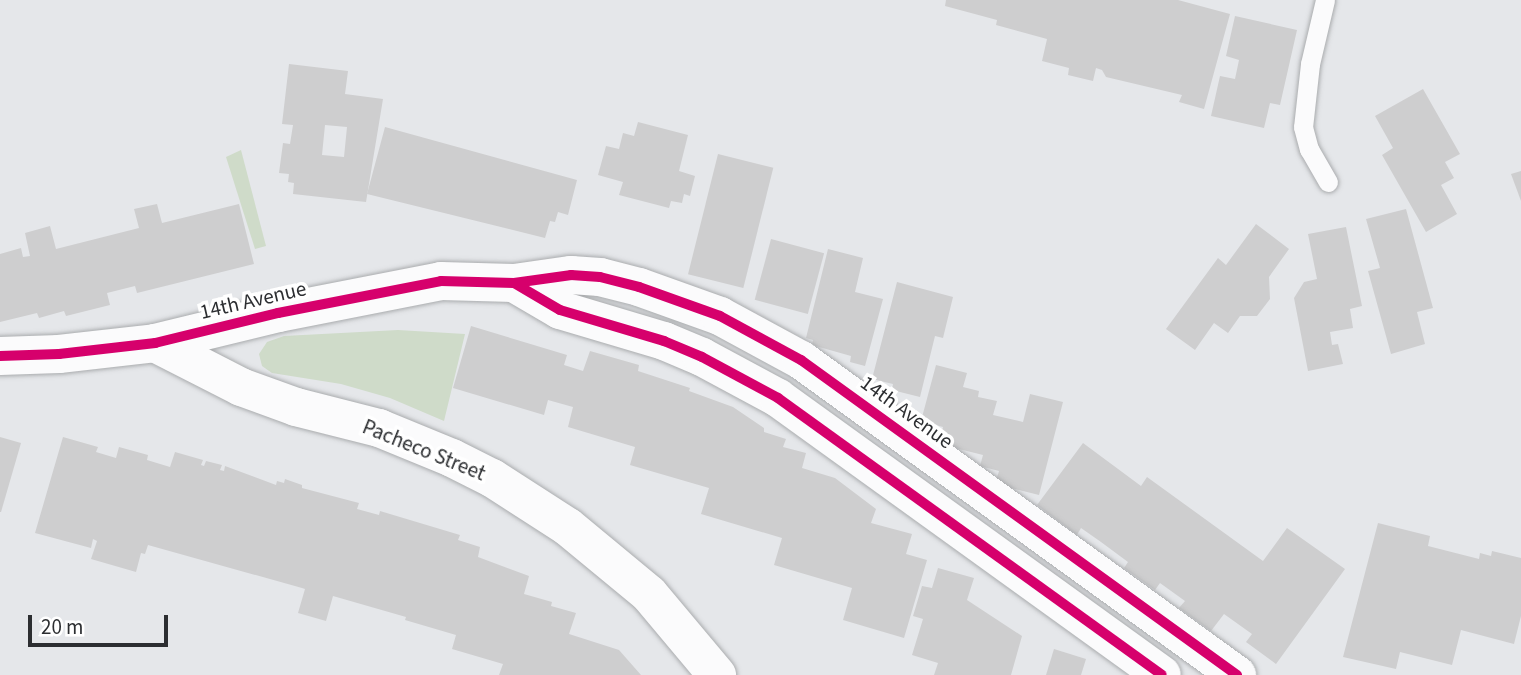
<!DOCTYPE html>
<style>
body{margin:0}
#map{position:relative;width:1521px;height:675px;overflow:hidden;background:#e5e7ea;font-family:"Source Sans 3",sans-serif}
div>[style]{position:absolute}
.green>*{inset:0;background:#cfdbc9}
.building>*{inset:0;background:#cececf;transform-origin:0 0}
.roads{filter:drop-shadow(0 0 2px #aaacae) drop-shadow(0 0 2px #aaacae)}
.lane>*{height:19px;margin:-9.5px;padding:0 9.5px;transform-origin:9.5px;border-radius:9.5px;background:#fbfbfc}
.street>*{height:38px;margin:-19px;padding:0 19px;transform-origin:19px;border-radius:19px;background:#fbfbfc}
.cycleway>*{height:10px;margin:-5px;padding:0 5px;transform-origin:5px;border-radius:5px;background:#d6006c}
span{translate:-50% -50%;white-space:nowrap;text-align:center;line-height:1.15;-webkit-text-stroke:7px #fff;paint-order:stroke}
.street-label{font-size:21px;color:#2c2e31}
.scale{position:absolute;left:28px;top:615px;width:140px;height:32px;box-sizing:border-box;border:4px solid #2c2e31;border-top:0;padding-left:9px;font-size:21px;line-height:24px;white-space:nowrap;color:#2c2e31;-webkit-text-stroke:5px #fff;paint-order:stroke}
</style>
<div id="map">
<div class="green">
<div style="clip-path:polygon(241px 150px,266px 246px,255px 249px,226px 157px)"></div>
<div style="clip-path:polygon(398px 330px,465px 334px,444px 421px,390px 398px,341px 384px,272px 373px,262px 366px,259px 354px,267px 342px,284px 336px)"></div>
</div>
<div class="building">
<div style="clip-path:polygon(946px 0,1178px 0,1230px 14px,1204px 109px,1179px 102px,1182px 95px,1106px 77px,1102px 70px,1096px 68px,1093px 81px,1068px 75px,1069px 68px,1042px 61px,1047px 39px,996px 25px,997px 20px,945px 6px)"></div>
<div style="clip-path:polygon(1235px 16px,1297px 30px,1280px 105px,1270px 103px,1264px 128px,1211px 116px,1220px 76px,1235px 79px,1239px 60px,1226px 56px)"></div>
<div style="clip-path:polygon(evenodd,289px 64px,348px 71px,345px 94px,383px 99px,366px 202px,293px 194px,294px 183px,288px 182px,289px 174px,279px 173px,283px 143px,290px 144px,293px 125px,282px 124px,289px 64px,325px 125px,347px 127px,344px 157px,322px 155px,325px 125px)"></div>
<div style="clip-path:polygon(1423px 89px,1460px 154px,1445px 162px,1454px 178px,1441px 185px,1457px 214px,1426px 232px,1382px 155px,1393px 148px,1375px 116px)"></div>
<div style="clip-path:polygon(638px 122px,688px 135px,679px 171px,695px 176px,690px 196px,684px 194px,682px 203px,671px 201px,669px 208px,619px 195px,623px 182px,598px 175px,606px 146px,619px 149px,623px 133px,634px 136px)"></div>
<div style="clip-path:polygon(385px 127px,577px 180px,568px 215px,558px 212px,555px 222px,550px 221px,545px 238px,367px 194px)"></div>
<div style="left:718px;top:154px;width:57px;height:124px;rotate:14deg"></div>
<div style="clip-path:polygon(1521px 171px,1521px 201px,1511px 174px)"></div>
<div style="clip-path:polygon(157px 204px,162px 223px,239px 204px,254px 264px,137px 293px,135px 286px,107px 293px,110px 305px,66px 316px,64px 311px,39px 318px,37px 313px,0 322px,0 254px,21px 248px,23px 257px,30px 256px,25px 233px,50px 226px,56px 249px,139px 228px,134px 209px)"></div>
<div style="clip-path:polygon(1406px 209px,1433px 308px,1417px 312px,1425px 344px,1391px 354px,1368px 271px,1380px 268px,1366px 219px)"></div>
<div style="clip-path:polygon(1256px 224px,1289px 249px,1269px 277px,1270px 299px,1257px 316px,1240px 316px,1228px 333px,1214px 323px,1195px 350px,1166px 329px,1218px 258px,1226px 265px)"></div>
<div style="clip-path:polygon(1346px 227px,1362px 306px,1350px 309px,1353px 328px,1330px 332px,1332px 345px,1338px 344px,1343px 364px,1308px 371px,1294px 298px,1304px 282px,1317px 279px,1308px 234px)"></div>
<div style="left:771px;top:239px;width:55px;height:63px;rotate:15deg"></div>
<div style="clip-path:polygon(828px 249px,863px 258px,855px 292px,883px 299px,865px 366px,850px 362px,851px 356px,812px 345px,813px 340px,806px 338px)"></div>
<div style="clip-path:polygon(897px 282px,953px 297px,943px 338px,935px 336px,920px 397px,892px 390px,893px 384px,872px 379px)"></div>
<div style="clip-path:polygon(471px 326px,567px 355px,564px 365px,583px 371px,590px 351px,639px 365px,638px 371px,690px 388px,689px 391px,733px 407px,764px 428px,764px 432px,786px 439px,783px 447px,806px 453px,802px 468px,835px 478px,876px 509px,871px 523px,912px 534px,906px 554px,927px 560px,904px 638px,843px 620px,852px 588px,774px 565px,782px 538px,701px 514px,709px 488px,630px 465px,635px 447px,568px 427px,573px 407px,548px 400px,544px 415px,453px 388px)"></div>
<div style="clip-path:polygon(936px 365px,967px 373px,963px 387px,979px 391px,978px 397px,997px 401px,993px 415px,1023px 422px,1030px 394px,1063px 402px,1039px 495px,995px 484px,999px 471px,980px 466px,983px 455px,939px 444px,943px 427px,921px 421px)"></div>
<div style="clip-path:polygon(0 437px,21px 443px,1px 512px,0 512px)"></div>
<div style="clip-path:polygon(63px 437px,98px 447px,96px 452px,116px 458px,119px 447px,148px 455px,147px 460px,170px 467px,175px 452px,203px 460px,201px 465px,204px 466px,206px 461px,222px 465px,220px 470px,224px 471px,225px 466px,276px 485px,277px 481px,284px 483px,285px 479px,302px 485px,302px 488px,359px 503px,357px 509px,379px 515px,380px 511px,460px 535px,458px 540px,480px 547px,478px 557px,529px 576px,524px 594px,552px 602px,551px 606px,576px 613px,569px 634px,619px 650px,641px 675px,499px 675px,503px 664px,452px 649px,456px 635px,405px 620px,406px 617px,333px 596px,326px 621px,298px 613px,305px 589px,302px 588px,148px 545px,145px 554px,141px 553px,136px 572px,91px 559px,97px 541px,93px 539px,91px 548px,35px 533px)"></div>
<div style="clip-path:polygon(1083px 443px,1141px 486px,1147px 477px,1263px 561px,1287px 528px,1345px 569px,1276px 664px,1246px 642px,1252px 634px,1224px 614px,1211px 631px,1179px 608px,1185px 601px,1160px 583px,1155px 590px,1124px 568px,1128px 562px,1101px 542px,1081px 528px,1077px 535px,1037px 505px)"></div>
<div style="clip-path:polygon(1378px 523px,1430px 536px,1428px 546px,1479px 559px,1480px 553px,1491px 556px,1492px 551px,1521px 558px,1521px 616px,1514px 644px,1461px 630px,1452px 665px,1400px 652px,1396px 669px,1343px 657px)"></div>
<div style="clip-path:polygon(938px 568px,974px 578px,967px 600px,1022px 636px,1011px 675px,934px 675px,938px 663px,912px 655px,923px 619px,913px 616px,922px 586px,932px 588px)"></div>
<div style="clip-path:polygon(1054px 649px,1086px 659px,1081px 675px,1046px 675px)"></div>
</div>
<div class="roads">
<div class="lane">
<div style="left:1325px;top:0;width:66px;rotate:103.2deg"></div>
<div style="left:1310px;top:64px;width:63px;rotate:96.3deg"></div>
<div style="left:1303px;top:127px;width:23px;rotate:75deg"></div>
<div style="left:1309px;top:149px;width:38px;rotate:60deg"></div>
</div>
<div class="street">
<div style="left:514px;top:283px;width:53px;rotate:30.4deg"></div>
<div style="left:560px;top:310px;width:109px;rotate:16.6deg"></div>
<div style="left:664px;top:341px;width:41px;rotate:22.8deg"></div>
<div style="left:702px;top:357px;width:86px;rotate:28.3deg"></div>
<div style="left:778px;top:398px;width:473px;rotate:35.8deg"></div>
<div style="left:155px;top:343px;width:97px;rotate:27.1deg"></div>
<div style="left:241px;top:387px;width:59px;rotate:20deg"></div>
<div style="left:296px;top:407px;width:86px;rotate:14.2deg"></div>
<div style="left:379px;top:428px;width:79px;rotate:22.3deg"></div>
<div style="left:452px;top:458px;width:45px;rotate:26.6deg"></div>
<div style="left:492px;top:478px;width:90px;rotate:32.8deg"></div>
<div style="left:568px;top:527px;width:105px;rotate:39.6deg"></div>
<div style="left:649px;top:594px;width:106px;rotate:50deg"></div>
<div style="left:0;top:356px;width:59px;rotate:-1.9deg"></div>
<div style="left:59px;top:354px;width:97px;rotate:-6.5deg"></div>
<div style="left:155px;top:343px;width:127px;rotate:-13.7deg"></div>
<div style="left:278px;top:313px;width:166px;rotate:-11.1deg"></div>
<div style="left:441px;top:281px;width:73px;rotate:1.6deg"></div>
<div style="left:514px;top:283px;width:58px;rotate:-8deg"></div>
<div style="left:571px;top:275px;width:29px;rotate:4deg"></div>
<div style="left:600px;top:277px;width:40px;rotate:14.4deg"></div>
<div style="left:639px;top:287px;width:86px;rotate:19.7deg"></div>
<div style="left:720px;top:316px;width:92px;rotate:28.5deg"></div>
<div style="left:801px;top:360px;width:538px;rotate:35.85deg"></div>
</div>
</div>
<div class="cycleway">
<div style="left:514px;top:283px;width:53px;rotate:30.4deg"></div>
<div style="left:560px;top:310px;width:109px;rotate:16.6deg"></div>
<div style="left:664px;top:341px;width:41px;rotate:22.8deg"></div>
<div style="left:702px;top:357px;width:86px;rotate:28.3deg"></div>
<div style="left:778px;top:398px;width:473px;rotate:35.8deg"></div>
<div style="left:0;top:356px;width:59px;rotate:-1.9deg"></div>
<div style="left:59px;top:354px;width:97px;rotate:-6.5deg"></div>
<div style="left:155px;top:343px;width:127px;rotate:-13.7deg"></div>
<div style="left:278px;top:313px;width:166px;rotate:-11.1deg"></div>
<div style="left:441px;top:281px;width:73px;rotate:1.6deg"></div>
<div style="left:514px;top:283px;width:58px;rotate:-8deg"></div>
<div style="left:571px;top:275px;width:29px;rotate:4deg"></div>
<div style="left:600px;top:277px;width:40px;rotate:14.4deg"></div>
<div style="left:639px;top:287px;width:86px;rotate:19.7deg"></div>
<div style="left:720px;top:316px;width:92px;rotate:28.5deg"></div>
<div style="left:801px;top:360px;width:538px;rotate:35.85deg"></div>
</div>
<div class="street-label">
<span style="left:253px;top:300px;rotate:-13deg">14th Avenue</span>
<span style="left:907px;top:412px;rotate:36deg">14th Avenue</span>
<span style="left:424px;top:450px;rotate:22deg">Pacheco Street</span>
</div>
<div class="scale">20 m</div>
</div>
